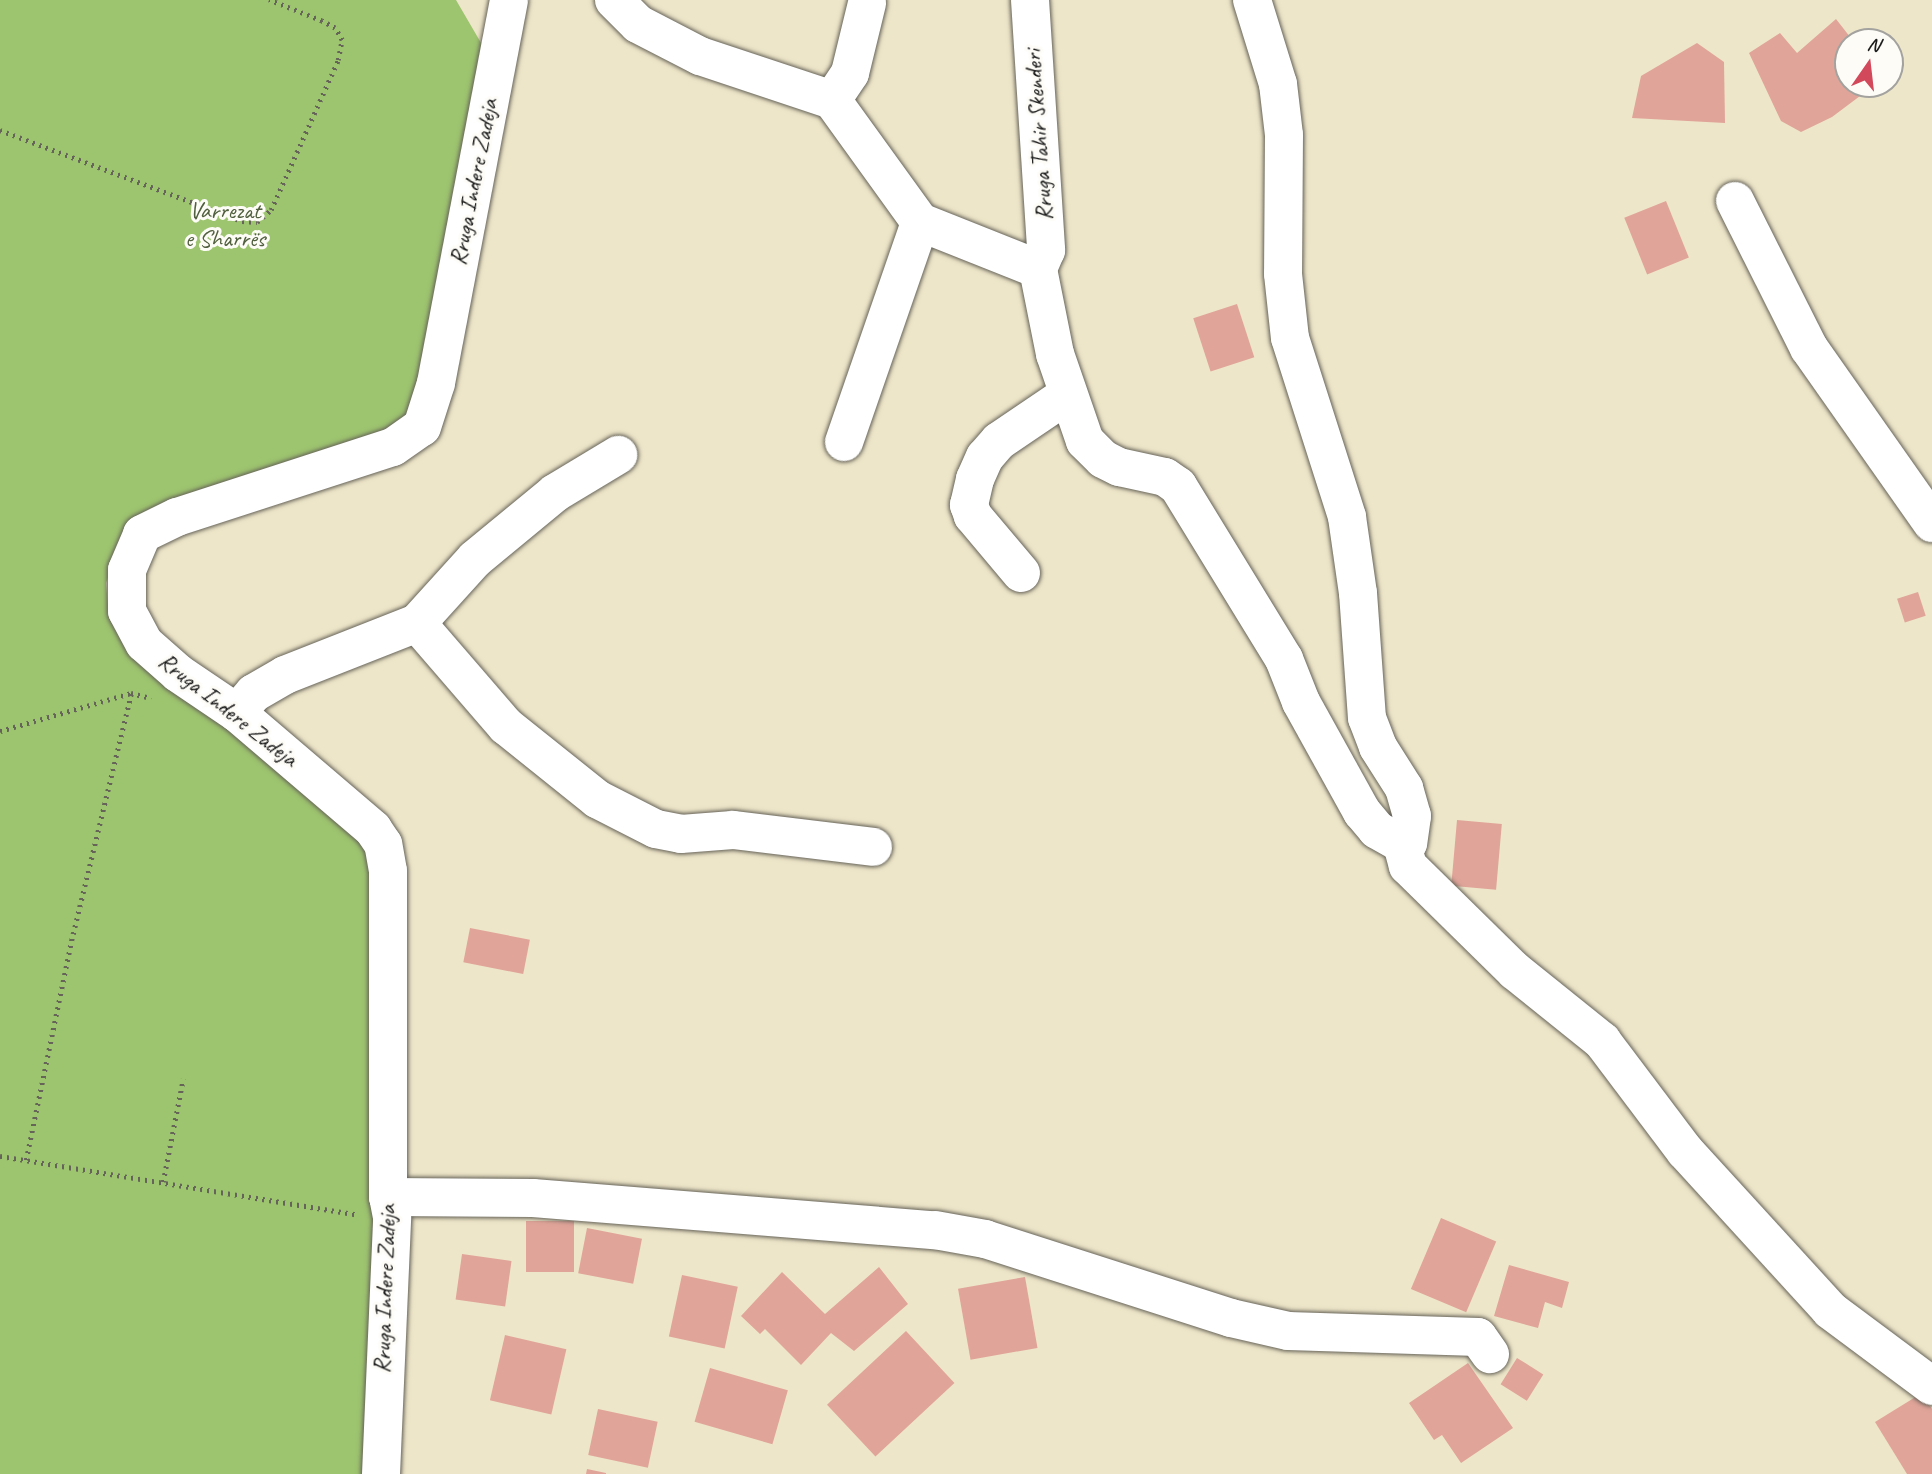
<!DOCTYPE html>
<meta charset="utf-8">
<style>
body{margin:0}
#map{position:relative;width:1932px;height:1474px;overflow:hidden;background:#eee6c9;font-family:Caveat,sans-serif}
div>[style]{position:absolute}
.green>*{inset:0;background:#9dc46f}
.building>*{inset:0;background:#e0a499;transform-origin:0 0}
.path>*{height:4.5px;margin-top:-2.25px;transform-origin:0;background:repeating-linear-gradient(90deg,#666359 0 2px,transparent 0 7px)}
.roads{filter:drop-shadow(0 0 2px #666359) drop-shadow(0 0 2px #666359)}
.minor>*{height:38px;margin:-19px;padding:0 19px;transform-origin:19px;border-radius:19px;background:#fff}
span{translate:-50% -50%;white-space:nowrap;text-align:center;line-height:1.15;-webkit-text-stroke:6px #fdfcf7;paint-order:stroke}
.street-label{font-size:24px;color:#1c1c1c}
.park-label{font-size:24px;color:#505f3d}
.north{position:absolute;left:1834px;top:28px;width:70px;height:70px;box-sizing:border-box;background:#fdfcf7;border:2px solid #a3a29f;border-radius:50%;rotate:14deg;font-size:19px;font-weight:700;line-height:28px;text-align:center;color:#1c1c1c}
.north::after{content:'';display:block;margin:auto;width:24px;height:32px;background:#d1495b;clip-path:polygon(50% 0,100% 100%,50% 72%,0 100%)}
</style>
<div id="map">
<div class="green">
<div style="clip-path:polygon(0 0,456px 0,491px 60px,410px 422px,119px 547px,106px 583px,109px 616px,373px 847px,374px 1474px,0 1474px)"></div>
</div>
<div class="building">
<div style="clip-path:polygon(1836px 19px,1854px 42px,1848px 42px,1848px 84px,1876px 84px,1832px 117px,1801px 132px,1781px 121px,1749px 53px,1780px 33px,1797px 53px)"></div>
<div style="clip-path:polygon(1697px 43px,1724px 62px,1725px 123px,1632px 118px,1641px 76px)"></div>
<div style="left:1666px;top:201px;width:61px;height:45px;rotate:68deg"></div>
<div style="left:1237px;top:304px;width:56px;height:46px;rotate:72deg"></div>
<div style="left:1918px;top:592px;width:25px;height:22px;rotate:72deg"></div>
<div style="left:1457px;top:820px;width:45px;height:66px;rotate:5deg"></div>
<div style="left:470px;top:928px;width:61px;height:35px;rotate:11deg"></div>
<div style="left:1441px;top:1218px;width:60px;height:77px;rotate:23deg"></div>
<div style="left:526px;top:1221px;width:48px;height:51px"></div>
<div style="left:587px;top:1228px;width:56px;height:46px;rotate:11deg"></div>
<div style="left:462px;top:1254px;width:50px;height:46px;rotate:8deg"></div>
<div style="clip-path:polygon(1509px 1265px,1569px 1282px,1562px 1308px,1545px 1302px,1538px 1328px,1494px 1316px)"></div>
<div style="clip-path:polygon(879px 1267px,908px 1304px,854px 1351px,831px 1333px,801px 1365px,765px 1329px,760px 1334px,741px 1316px,782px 1272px,825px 1314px)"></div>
<div style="left:682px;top:1275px;width:57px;height:63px;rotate:12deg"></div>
<div style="left:1025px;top:1277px;width:72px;height:68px;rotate:80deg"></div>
<div style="left:906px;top:1331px;width:71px;height:108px;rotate:47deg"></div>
<div style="left:505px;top:1335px;width:63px;height:67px;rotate:13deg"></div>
<div style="left:1517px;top:1358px;width:31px;height:31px;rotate:32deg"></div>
<div style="clip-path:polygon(1468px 1363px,1513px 1428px,1461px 1463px,1442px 1435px,1434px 1440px,1409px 1403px)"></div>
<div style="left:710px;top:1368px;width:81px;height:56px;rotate:16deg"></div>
<div style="clip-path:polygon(1922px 1393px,1932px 1409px,1932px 1474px,1907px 1474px,1875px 1422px)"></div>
<div style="left:598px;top:1409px;width:61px;height:47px;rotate:12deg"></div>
<div style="clip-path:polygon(587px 1469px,606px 1473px,606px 1474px,586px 1474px)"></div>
</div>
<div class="path">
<div style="left:0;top:130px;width:259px;rotate:20.6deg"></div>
<div style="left:242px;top:221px;width:15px;rotate:4deg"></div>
<div style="left:257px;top:222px;width:18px;rotate:-41deg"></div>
<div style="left:271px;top:210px;width:164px;rotate:-65.9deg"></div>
<div style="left:338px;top:60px;width:20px;rotate:-79deg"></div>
<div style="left:342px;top:40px;width:14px;rotate:-120deg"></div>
<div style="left:335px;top:28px;width:15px;rotate:-152deg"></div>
<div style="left:322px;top:21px;width:57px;rotate:-158.4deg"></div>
<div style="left:0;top:731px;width:136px;rotate:-16.2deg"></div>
<div style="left:131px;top:693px;width:21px;rotate:14deg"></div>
<div style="left:0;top:1156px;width:360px;rotate:9.3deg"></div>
<div style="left:26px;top:1160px;width:231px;rotate:-78.3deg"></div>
<div style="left:73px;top:934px;width:247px;rotate:-76.4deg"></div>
<div style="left:163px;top:1182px;width:105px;rotate:-79deg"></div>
</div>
<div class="roads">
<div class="minor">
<div style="left:614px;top:0;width:34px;rotate:45deg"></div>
<div style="left:638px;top:24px;width:70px;rotate:27.3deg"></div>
<div style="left:700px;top:56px;width:139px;rotate:18.4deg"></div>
<div style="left:832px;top:100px;width:150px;rotate:54.2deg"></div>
<div style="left:920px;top:222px;width:127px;rotate:21.7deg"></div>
<div style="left:1030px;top:0;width:251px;rotate:86.3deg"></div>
<div style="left:1046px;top:250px;width:21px;rotate:113deg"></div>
<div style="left:1252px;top:0;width:88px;rotate:72.8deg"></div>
<div style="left:1278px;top:84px;width:51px;rotate:83.3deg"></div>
<div style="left:1284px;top:135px;width:139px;rotate:90.4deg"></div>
<div style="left:1283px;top:274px;width:64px;rotate:83.8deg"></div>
<div style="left:1290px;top:338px;width:188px;rotate:72.3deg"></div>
<div style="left:1347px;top:517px;width:77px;rotate:81.8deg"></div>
<div style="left:1358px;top:593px;width:125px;rotate:85.9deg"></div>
<div style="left:1367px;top:718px;width:31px;rotate:69deg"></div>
<div style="left:1378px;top:747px;width:49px;rotate:57.6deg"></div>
<div style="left:1404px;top:788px;width:29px;rotate:74deg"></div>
<div style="left:1412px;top:816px;width:27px;rotate:98deg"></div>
<div style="left:1408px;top:843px;width:6px;rotate:171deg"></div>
<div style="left:832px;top:100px;width:32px;rotate:-56deg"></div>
<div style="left:850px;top:73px;width:72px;rotate:-76.3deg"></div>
<div style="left:1735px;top:201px;width:165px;rotate:63.3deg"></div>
<div style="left:1809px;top:348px;width:214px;rotate:54.9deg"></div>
<div style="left:1038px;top:269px;width:87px;rotate:78.7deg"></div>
<div style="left:1055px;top:354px;width:92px;rotate:71deg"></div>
<div style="left:1085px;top:441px;width:25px;rotate:45deg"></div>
<div style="left:1103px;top:459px;width:18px;rotate:27deg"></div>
<div style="left:1119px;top:467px;width:47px;rotate:12.3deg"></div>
<div style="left:1165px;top:477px;width:16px;rotate:35deg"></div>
<div style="left:1178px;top:486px;width:203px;rotate:58.5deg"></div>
<div style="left:1284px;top:659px;width:46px;rotate:68.4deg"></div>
<div style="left:1301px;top:702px;width:126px;rotate:61deg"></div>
<div style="left:1362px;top:812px;width:23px;rotate:50deg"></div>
<div style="left:1377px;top:830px;width:29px;rotate:29deg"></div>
<div style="left:844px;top:442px;width:233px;rotate:-70.9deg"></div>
<div style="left:1021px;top:573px;width:75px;rotate:-130.1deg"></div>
<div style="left:973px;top:516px;width:12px;rotate:-110deg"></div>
<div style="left:969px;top:505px;width:27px;rotate:-77deg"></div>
<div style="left:975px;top:479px;width:24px;rotate:-66deg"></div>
<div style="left:985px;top:457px;width:21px;rotate:-49deg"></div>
<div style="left:999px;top:441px;width:82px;rotate:-34.1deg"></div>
<div style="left:417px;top:623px;width:136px;rotate:49.2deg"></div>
<div style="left:506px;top:726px;width:117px;rotate:38.7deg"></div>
<div style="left:597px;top:799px;width:66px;rotate:27deg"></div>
<div style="left:656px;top:829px;width:25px;rotate:11deg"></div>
<div style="left:681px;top:834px;width:52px;rotate:-4.4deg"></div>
<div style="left:733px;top:830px;width:141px;rotate:6.9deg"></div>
<div style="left:237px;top:713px;width:26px;rotate:-50deg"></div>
<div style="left:254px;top:693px;width:36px;rotate:-30deg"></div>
<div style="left:285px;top:675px;width:142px;rotate:-21.5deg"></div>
<div style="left:417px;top:623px;width:86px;rotate:-47.8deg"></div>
<div style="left:475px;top:559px;width:104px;rotate:-39.5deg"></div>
<div style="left:555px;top:493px;width:74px;rotate:-31.1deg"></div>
<div style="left:1402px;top:844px;width:23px;rotate:75deg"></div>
<div style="left:1408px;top:866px;width:150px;rotate:44.5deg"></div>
<div style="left:1515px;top:971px;width:112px;rotate:38.8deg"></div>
<div style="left:1602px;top:1041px;width:138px;rotate:53deg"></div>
<div style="left:1685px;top:1151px;width:215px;rotate:47.6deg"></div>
<div style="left:1830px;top:1310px;width:127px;rotate:36.7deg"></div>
<div style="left:388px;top:1197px;width:145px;rotate:0.4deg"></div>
<div style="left:533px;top:1198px;width:403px;rotate:4.6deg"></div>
<div style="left:935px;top:1230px;width:51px;rotate:10.2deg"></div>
<div style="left:985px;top:1239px;width:258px;rotate:17.8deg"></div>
<div style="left:1231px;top:1318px;width:58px;rotate:12.8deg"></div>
<div style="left:1288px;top:1331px;width:190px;rotate:1.8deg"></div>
<div style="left:1478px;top:1337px;width:21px;rotate:55deg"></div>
<div style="left:381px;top:1474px;width:257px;rotate:-87.5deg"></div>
<div style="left:392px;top:1217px;width:20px;rotate:-101deg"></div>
<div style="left:388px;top:1197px;width:326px;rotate:-90deg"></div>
<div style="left:388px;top:871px;width:27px;rotate:-100deg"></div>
<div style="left:383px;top:844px;width:18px;rotate:-124deg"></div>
<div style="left:373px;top:829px;width:179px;rotate:-139.5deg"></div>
<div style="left:237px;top:713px;width:71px;rotate:-145.9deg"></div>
<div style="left:178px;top:673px;width:45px;rotate:-138.6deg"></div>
<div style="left:144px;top:643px;width:36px;rotate:-118deg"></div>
<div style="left:127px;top:611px;width:41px;rotate:-90deg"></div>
<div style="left:127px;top:570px;width:39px;rotate:-67deg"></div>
<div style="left:142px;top:534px;width:39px;rotate:-26deg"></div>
<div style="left:177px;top:517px;width:227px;rotate:-18deg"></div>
<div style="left:393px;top:447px;width:35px;rotate:-35deg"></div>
<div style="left:422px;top:427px;width:46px;rotate:-72.3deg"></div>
<div style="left:436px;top:383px;width:390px;rotate:-79.2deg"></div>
</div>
</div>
<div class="street-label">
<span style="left:1039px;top:135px;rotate:-94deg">Rruga Tahir Skenderi</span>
<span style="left:474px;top:182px;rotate:-79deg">Rruga Indere Zadeja</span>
<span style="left:228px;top:710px;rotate:38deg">Rruga Indere Zadeja</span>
<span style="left:385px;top:1289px;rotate:-88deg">Rruga Indere Zadeja</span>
</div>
<div class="park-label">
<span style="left:225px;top:225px">Varrezat<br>e Sharrës</span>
</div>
<div class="north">N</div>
</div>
